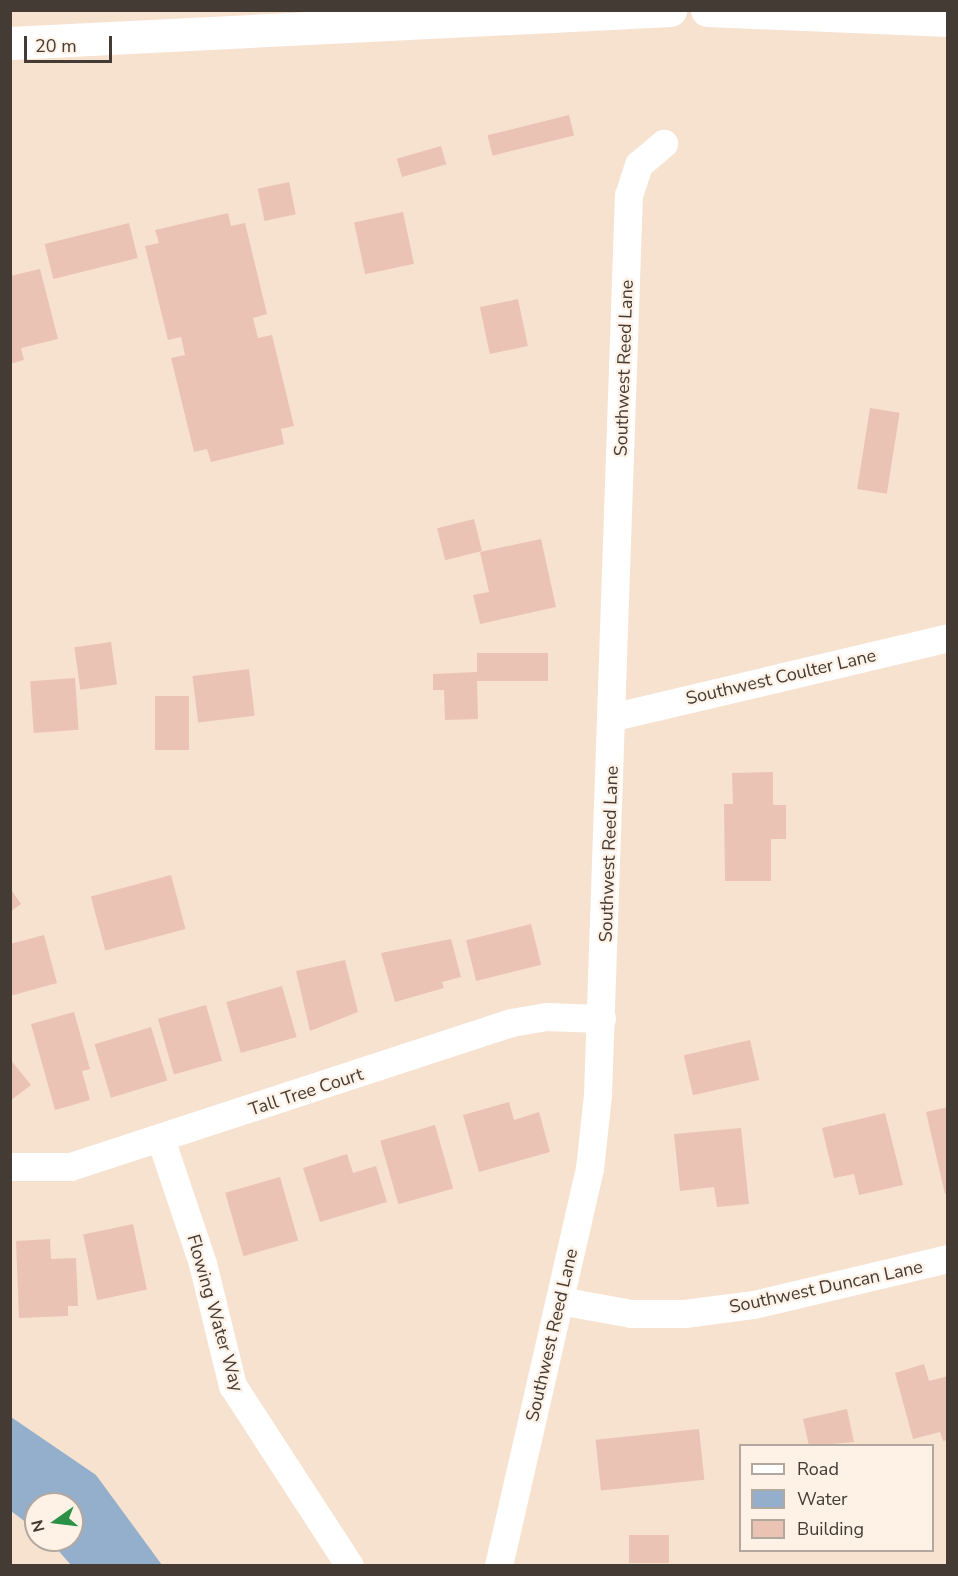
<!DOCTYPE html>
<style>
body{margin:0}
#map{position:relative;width:958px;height:1576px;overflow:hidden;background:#f7e2d0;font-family:"Nunito Sans",sans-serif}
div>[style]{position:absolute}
.water>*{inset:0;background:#94afcb}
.building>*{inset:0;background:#ebc3b4;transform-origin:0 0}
.street>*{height:28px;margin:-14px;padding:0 14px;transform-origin:14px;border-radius:14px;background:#fff}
.highway>*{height:33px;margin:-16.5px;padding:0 16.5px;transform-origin:16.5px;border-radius:16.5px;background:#fff}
span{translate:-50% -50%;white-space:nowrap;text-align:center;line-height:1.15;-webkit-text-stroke:4.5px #fef1e6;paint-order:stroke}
.street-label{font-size:18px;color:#433b34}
.frame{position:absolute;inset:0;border:12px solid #433b34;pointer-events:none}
.legend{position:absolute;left:739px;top:1444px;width:195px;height:108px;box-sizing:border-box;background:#fef1e6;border:2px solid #b3a89f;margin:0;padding:8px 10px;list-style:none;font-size:18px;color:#433b34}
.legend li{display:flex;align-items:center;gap:12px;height:30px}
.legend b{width:30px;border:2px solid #b3a89f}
.north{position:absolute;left:24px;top:1492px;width:60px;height:60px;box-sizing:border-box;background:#fef1e6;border:2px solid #b3a89f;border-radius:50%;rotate:256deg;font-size:16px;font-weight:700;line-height:24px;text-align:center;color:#433b34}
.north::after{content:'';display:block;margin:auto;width:21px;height:27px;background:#2c9146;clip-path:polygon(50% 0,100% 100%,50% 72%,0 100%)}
.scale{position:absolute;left:24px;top:36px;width:88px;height:27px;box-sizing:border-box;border:3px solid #433b34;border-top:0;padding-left:8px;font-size:18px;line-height:21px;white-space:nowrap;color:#433b34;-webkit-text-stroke:4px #fef1e6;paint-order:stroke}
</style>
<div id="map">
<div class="water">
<div style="clip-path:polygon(11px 1417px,96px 1475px,162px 1565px,71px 1565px,49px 1540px,72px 1540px,72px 1504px,36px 1504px,36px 1530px,11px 1511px)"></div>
</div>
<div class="building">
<div style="left:569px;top:115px;width:21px;height:84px;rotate:76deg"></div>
<div style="left:441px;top:146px;width:19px;height:46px;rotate:74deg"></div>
<div style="left:289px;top:182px;width:33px;height:32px;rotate:78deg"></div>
<div style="left:403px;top:212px;width:53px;height:50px;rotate:78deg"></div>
<div style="clip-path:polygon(228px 213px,231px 226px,245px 223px,267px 314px,253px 318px,258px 338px,272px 335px,294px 426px,281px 429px,284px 444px,211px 462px,207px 449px,194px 452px,171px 358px,185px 355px,181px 337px,168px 340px,145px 246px,159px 243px,155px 230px)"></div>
<div style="left:129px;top:223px;width:36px;height:87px;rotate:76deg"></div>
<div style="clip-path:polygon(40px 269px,58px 339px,21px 348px,24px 360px,10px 364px,10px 276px)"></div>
<div style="left:518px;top:299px;width:48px;height:39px;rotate:78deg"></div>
<div style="left:870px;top:408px;width:30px;height:82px;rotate:9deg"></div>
<div style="left:474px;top:519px;width:33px;height:38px;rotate:76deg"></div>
<div style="clip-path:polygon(541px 539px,556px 607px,480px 624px,473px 595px,489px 592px,480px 552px)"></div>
<div style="left:111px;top:642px;width:43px;height:37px;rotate:82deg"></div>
<div style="clip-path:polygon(477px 653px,548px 653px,548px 681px,477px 681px,478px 719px,445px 720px,444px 690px,433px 690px,433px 674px,477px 672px)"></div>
<div style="left:249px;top:669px;width:47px;height:57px;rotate:83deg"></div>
<div style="left:75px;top:678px;width:52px;height:45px;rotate:86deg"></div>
<div style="left:155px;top:696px;width:34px;height:54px"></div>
<div style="clip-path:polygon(773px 772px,773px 805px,786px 805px,786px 839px,771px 839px,771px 881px,725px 881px,724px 804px,733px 804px,732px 773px)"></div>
<div style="left:171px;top:875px;width:56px;height:83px;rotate:75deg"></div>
<div style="clip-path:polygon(10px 888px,21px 904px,10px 912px)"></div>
<div style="left:531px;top:924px;width:42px;height:67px;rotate:76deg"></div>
<div style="clip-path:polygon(44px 935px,57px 983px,10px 996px,10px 944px)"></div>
<div style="clip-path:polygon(451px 939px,461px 977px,442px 982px,444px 988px,395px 1002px,381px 953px)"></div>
<div style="clip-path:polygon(345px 960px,358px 1012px,310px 1031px,296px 971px)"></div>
<div style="left:282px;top:986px;width:53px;height:58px;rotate:74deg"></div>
<div style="left:206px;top:1005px;width:58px;height:50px;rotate:74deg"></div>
<div style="clip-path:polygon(74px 1012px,90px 1069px,82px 1071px,90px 1100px,55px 1110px,31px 1024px)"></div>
<div style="left:151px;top:1027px;width:56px;height:59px;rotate:73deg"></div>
<div style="left:750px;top:1040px;width:41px;height:68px;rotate:77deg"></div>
<div style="clip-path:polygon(10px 1059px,31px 1085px,10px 1101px)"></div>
<div style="clip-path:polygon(509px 1102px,514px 1120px,539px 1112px,550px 1152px,479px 1172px,463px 1115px)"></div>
<div style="clip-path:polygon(948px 1107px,948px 1194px,945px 1194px,926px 1112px)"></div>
<div style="clip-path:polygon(885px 1113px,903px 1185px,859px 1195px,854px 1174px,834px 1178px,822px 1128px)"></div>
<div style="left:435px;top:1125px;width:66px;height:57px;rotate:74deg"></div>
<div style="clip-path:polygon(741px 1128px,749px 1204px,717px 1207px,714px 1187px,680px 1191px,674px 1134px)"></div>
<div style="clip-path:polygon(347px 1154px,353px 1173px,376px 1166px,387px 1202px,320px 1222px,303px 1168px)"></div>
<div style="left:280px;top:1177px;width:66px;height:57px;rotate:74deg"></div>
<div style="left:133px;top:1224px;width:67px;height:51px;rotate:78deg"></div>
<div style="clip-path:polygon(50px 1239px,51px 1259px,76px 1258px,78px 1306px,68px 1306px,68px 1316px,19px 1318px,16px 1241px)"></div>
<div style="clip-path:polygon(924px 1364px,929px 1381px,948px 1376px,948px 1440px,943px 1441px,940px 1432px,913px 1439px,895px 1373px)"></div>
<div style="clip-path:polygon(847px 1409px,854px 1442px,809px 1446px,803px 1419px)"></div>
<div style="left:699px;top:1429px;width:51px;height:104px;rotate:84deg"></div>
<div style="left:629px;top:1535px;width:40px;height:28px"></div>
</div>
<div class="street">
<div style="left:615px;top:717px;width:342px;rotate:-13.3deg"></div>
<div style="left:161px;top:1139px;width:132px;rotate:71.4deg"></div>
<div style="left:203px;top:1264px;width:126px;rotate:76.2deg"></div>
<div style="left:233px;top:1386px;width:215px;rotate:57deg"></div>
<div style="left:10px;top:1167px;width:61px"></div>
<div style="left:71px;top:1167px;width:464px;rotate:-18.1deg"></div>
<div style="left:512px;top:1023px;width:35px;rotate:-10deg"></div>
<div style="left:546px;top:1017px;width:56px;rotate:2deg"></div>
<div style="left:560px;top:1301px;width:73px;rotate:10.2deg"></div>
<div style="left:632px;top:1314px;width:53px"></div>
<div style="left:685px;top:1314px;width:70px;rotate:-7.4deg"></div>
<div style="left:754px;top:1305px;width:199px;rotate:-13.3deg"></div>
<div style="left:499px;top:1566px;width:407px;rotate:-77.1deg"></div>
<div style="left:590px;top:1169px;width:74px;rotate:-83.8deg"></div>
<div style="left:598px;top:1095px;width:900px;rotate:-88.03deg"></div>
<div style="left:629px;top:196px;width:33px;rotate:-72deg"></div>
<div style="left:639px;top:165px;width:33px;rotate:-40deg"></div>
</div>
<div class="highway">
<div style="left:707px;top:10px;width:241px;rotate:2.4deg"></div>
<div style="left:10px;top:43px;width:661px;rotate:-2.86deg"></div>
</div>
<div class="street-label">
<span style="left:624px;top:368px;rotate:-88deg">Southwest Reed Lane</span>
<span style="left:781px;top:677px;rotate:-13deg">Southwest Coulter Lane</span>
<span style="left:609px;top:854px;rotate:-88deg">Southwest Reed Lane</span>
<span style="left:306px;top:1092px;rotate:-18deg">Tall Tree Court</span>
<span style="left:826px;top:1287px;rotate:-12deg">Southwest Duncan Lane</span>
<span style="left:215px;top:1313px;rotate:74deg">Flowing Water Way</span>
<span style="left:552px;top:1335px;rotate:-77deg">Southwest Reed Lane</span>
</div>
<div class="frame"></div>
<ul class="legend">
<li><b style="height:8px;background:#fff"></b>Road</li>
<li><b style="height:16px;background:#94afcb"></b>Water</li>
<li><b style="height:16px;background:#ebc3b4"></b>Building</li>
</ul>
<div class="north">N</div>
<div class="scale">20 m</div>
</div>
